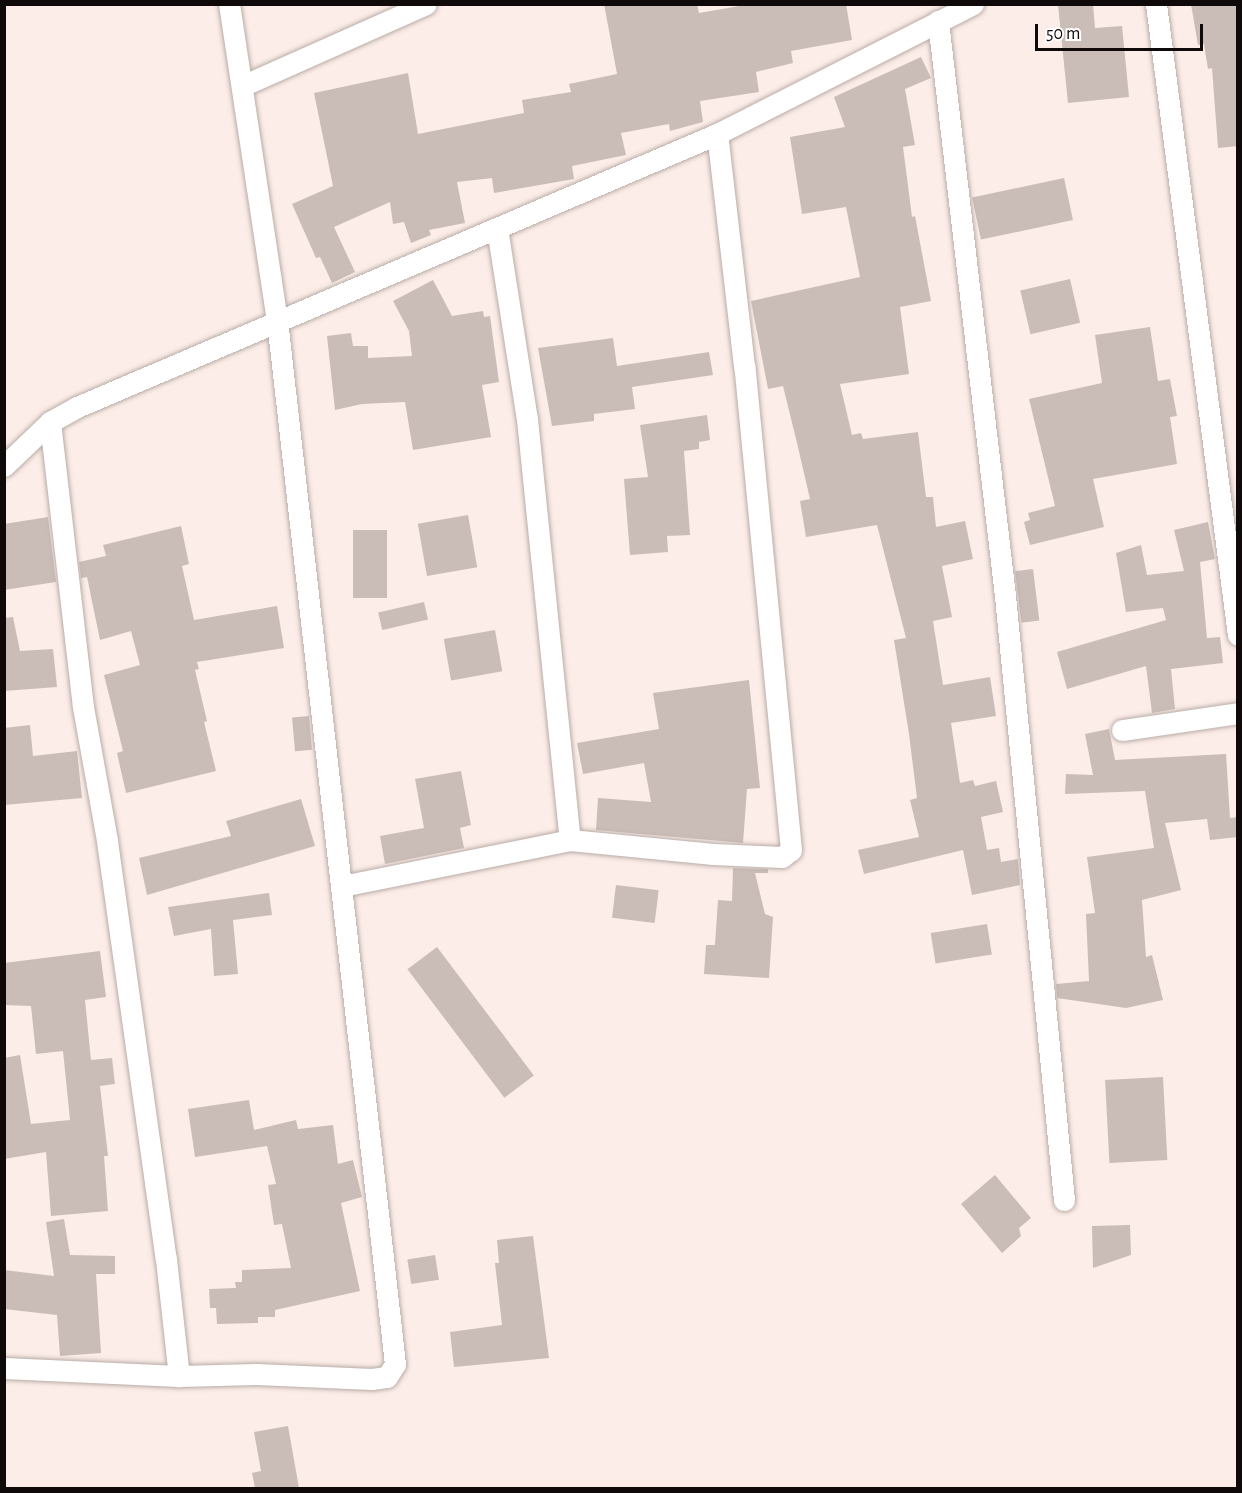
<!DOCTYPE html>
<style>
body{margin:0}
#map{position:relative;width:1242px;height:1493px;overflow:hidden;background:#fcede8;font-family:"Alegreya Sans",sans-serif}
div>[style]{position:absolute}
.building>*{inset:0;background:#cabcb7;transform-origin:0 0}
.roads{filter:drop-shadow(0 0 2px #b9aca7) drop-shadow(0 0 2px #b9aca7)}
.street>*{height:21px;margin:-10.5px;padding:0 10.5px;transform-origin:10.5px;border-radius:10.5px;background:#fff}
span{translate:-50% -50%;white-space:nowrap;text-align:center;line-height:1.15;-webkit-text-stroke:4.5px #fefefe;paint-order:stroke}
.frame{position:absolute;inset:0;border:6px solid #0f0a09;pointer-events:none}
.scale{position:absolute;left:1035px;top:24px;width:168px;height:27px;box-sizing:border-box;border:3px solid #0f0a09;border-top:0;padding-left:8px;font-size:18px;line-height:21px;white-space:nowrap;color:#0f0a09;-webkit-text-stroke:4px #fefefe;paint-order:stroke}
</style>
<div id="map">
<div class="building">
<div style="clip-path:polygon(604px 4px,697px 4px,699px 13px,751px 4px,846px 4px,852px 40px,791px 51px,793px 63px,756px 72px,759px 92px,700px 101px,703px 122px,670px 131px,669px 124px,621px 133px,626px 155px,572px 166px,574px 179px,494px 193px,492px 178px,457px 182px,465px 223px,429px 230px,431px 235px,411px 243px,404px 222px,393px 224px,390px 202px,334px 227px,355px 272px,332px 283px,320px 257px,316px 258px,292px 204px,333px 186px,314px 93px,408px 73px,418px 134px,524px 113px,522px 100px,571px 92px,569px 84px,617px 74px)"></div>
<div style="clip-path:polygon(1093px 4px,1095px 28px,1122px 26px,1129px 97px,1068px 103px,1058px 5px)"></div>
<div style="clip-path:polygon(1191px 4px,1238px 4px,1238px 146px,1218px 148px,1212px 68px,1208px 69px,1204px 44px,1198px 45px)"></div>
<div style="clip-path:polygon(921px 57px,931px 78px,905px 89px,915px 145px,903px 147px,912px 217px,915px 216px,931px 301px,900px 307px,909px 374px,840px 384px,852px 435px,861px 433px,863px 439px,918px 432px,926px 497px,933px 497px,936px 527px,965px 521px,973px 559px,942px 566px,952px 617px,933px 621px,943px 685px,990px 677px,996px 716px,951px 723px,960px 783px,973px 780px,975px 786px,996px 781px,1003px 812px,981px 817px,987px 850px,999px 848px,1001px 862px,1018px 859px,1020px 885px,972px 895px,963px 850px,864px 874px,858px 850px,919px 837px,910px 800px,917px 798px,909px 734px,894px 640px,906px 638px,877px 525px,806px 537px,800px 501px,810px 499px,797px 443px,783px 386px,768px 389px,751px 301px,860px 277px,846px 207px,802px 214px,790px 137px,845px 127px,834px 97px)"></div>
<div style="left:1064px;top:178px;width:43px;height:94px;rotate:78deg"></div>
<div style="left:1070px;top:279px;width:45px;height:51px;rotate:77deg"></div>
<div style="clip-path:polygon(433px 280px,452px 316px,483px 311px,484px 317px,490px 316px,499px 382px,482px 385px,491px 437px,413px 450px,405px 402px,362px 404px,335px 410px,327px 336px,351px 333px,353px 346px,368px 346px,368px 358px,412px 356px,409px 331px,393px 301px)"></div>
<div style="clip-path:polygon(1150px 327px,1158px 381px,1170px 379px,1177px 416px,1170px 417px,1177px 464px,1093px 479px,1104px 527px,1030px 545px,1024px 522px,1030px 520px,1028px 513px,1055px 506px,1029px 399px,1102px 383px,1095px 335px)"></div>
<div style="clip-path:polygon(613px 338px,617px 366px,709px 352px,713px 375px,632px 387px,635px 409px,594px 414px,594px 421px,552px 426px,538px 348px)"></div>
<div style="clip-path:polygon(707px 415px,710px 440px,699px 442px,699px 449px,684px 451px,690px 535px,667px 536px,668px 552px,630px 555px,624px 479px,648px 477px,640px 425px)"></div>
<div style="left:468px;top:515px;width:53px;height:51px;rotate:80deg"></div>
<div style="clip-path:polygon(48px 517px,56px 582px,4px 590px,4px 524px)"></div>
<div style="clip-path:polygon(1208px 522px,1215px 559px,1200px 562px,1207px 638px,1220px 637px,1223px 663px,1171px 669px,1175px 709px,1152px 713px,1146px 666px,1067px 689px,1057px 652px,1166px 620px,1163px 608px,1126px 612px,1116px 553px,1141px 545px,1147px 575px,1184px 571px,1174px 530px)"></div>
<div style="clip-path:polygon(181px 526px,189px 564px,182px 566px,194px 620px,277px 606px,284px 648px,197px 662px,199px 669px,195px 670px,207px 721px,204px 722px,216px 771px,126px 793px,117px 753px,123px 751px,104px 675px,140px 665px,131px 631px,100px 640px,87px 577px,81px 578px,79px 562px,106px 556px,103px 545px)"></div>
<div style="left:353px;top:530px;width:34px;height:68px"></div>
<div style="left:1033px;top:569px;width:52px;height:18px;rotate:83deg"></div>
<div style="left:424px;top:602px;width:18px;height:47px;rotate:77deg"></div>
<div style="clip-path:polygon(13px 617px,20px 651px,53px 649px,57px 687px,4px 691px,4px 618px)"></div>
<div style="left:495px;top:630px;width:42px;height:52px;rotate:80deg"></div>
<div style="clip-path:polygon(749px 680px,760px 788px,747px 789px,743px 843px,596px 830px,598px 798px,651px 802px,644px 763px,583px 774px,577px 743px,659px 729px,653px 693px)"></div>
<div style="left:309px;top:716px;width:34px;height:17px;rotate:85deg"></div>
<div style="clip-path:polygon(30px 725px,33px 756px,77px 751px,82px 798px,4px 805px,4px 728px)"></div>
<div style="clip-path:polygon(1109px 729px,1115px 760px,1226px 754px,1230px 818px,1238px 817px,1238px 837px,1210px 840px,1207px 819px,1165px 823px,1181px 890px,1142px 900px,1146px 957px,1152px 955px,1163px 1000px,1126px 1008px,1057px 998px,1056px 984px,1089px 981px,1086px 914px,1095px 913px,1087px 857px,1154px 848px,1145px 791px,1065px 794px,1066px 774px,1093px 775px,1085px 734px)"></div>
<div style="clip-path:polygon(461px 771px,471px 825px,460px 828px,464px 848px,385px 864px,380px 836px,424px 828px,415px 779px)"></div>
<div style="clip-path:polygon(301px 799px,315px 846px,147px 895px,139px 858px,231px 836px,226px 821px)"></div>
<div style="clip-path:polygon(733px 868px,768px 869px,768px 873px,755px 873px,765px 914px,773px 917px,769px 978px,704px 974px,706px 945px,715px 945px,718px 900px,732px 901px)"></div>
<div style="left:616px;top:885px;width:43px;height:33px;rotate:7deg"></div>
<div style="clip-path:polygon(269px 893px,272px 915px,233px 920px,238px 974px,214px 976px,211px 929px,174px 936px,168px 907px)"></div>
<div style="left:987px;top:924px;width:31px;height:57px;rotate:81deg"></div>
<div style="left:437px;top:947px;width:161px;height:37px;rotate:53deg"></div>
<div style="clip-path:polygon(100px 951px,106px 997px,85px 1000px,91px 1060px,112px 1058px,115px 1084px,100px 1086px,108px 1156px,104px 1156px,108px 1211px,51px 1216px,46px 1152px,4px 1159px,4px 1058px,20px 1055px,31px 1124px,70px 1120px,63px 1051px,36px 1054px,31px 1006px,4px 1005px,4px 963px)"></div>
<div style="left:1163px;top:1077px;width:83px;height:58px;rotate:87deg"></div>
<div style="clip-path:polygon(249px 1100px,254px 1130px,296px 1120px,298px 1129px,333px 1125px,338px 1164px,353px 1160px,362px 1197px,341px 1203px,360px 1291px,275px 1310px,275px 1317px,258px 1317px,258px 1323px,217px 1324px,216px 1308px,210px 1308px,209px 1289px,236px 1288px,235px 1282px,242px 1282px,242px 1270px,291px 1268px,282px 1224px,274px 1225px,268px 1185px,276px 1184px,267px 1146px,195px 1157px,188px 1109px)"></div>
<div style="clip-path:polygon(995px 1175px,1031px 1218px,1019px 1228px,1021px 1236px,1002px 1253px,961px 1204px)"></div>
<div style="clip-path:polygon(64px 1219px,70px 1255px,115px 1256px,115px 1274px,96px 1274px,101px 1353px,60px 1356px,57px 1315px,4px 1309px,4px 1270px,54px 1276px,46px 1222px)"></div>
<div style="clip-path:polygon(1130px 1225px,1131px 1255px,1093px 1268px,1092px 1226px)"></div>
<div style="clip-path:polygon(533px 1236px,549px 1358px,454px 1367px,450px 1332px,502px 1325px,495px 1263px,499px 1263px,497px 1240px)"></div>
<div style="left:435px;top:1255px;width:25px;height:28px;rotate:81deg"></div>
<div style="clip-path:polygon(288px 1426px,299px 1488px,255px 1488px,252px 1473px,261px 1471px,254px 1432px)"></div>
</div>
<div class="roads">
<div class="street">
<div style="left:1156px;top:4px;width:636px;rotate:82.6deg"></div>
<div style="left:938px;top:21px;width:579px;rotate:83.35deg"></div>
<div style="left:1005px;top:596px;width:607px;rotate:84.42deg"></div>
<div style="left:242px;top:86px;width:201px;rotate:-24deg"></div>
<div style="left:497px;top:228px;width:193px;rotate:81.1deg"></div>
<div style="left:527px;top:419px;width:423px;rotate:84.2deg"></div>
<div style="left:50px;top:422px;width:287px;rotate:83.4deg"></div>
<div style="left:83px;top:707px;width:136px;rotate:79.8deg"></div>
<div style="left:107px;top:841px;width:422px;rotate:82deg"></div>
<div style="left:166px;top:1259px;width:118px;rotate:83.7deg"></div>
<div style="left:4px;top:466px;width:64px;rotate:-43.7deg"></div>
<div style="left:50px;top:422px;width:31px;rotate:-29deg"></div>
<div style="left:77px;top:407px;width:696px;rotate:-23.1deg"></div>
<div style="left:717px;top:134px;width:287px;rotate:-26.9deg"></div>
<div style="left:1122px;top:730px;width:117px;rotate:-8.3deg"></div>
<div style="left:342px;top:886px;width:233px;rotate:-11.4deg"></div>
<div style="left:570px;top:840px;width:144px;rotate:5.6deg"></div>
<div style="left:713px;top:854px;width:69px;rotate:2.5deg"></div>
<div style="left:782px;top:857px;width:11px;rotate:-38deg"></div>
<div style="left:791px;top:850px;width:486px;rotate:-95.5deg"></div>
<div style="left:744px;top:366px;width:234px;rotate:-96.6deg"></div>
<div style="left:4px;top:1368px;width:175px;rotate:2.6deg"></div>
<div style="left:179px;top:1376px;width:77px;rotate:-1.5deg"></div>
<div style="left:256px;top:1374px;width:116px;rotate:2.5deg"></div>
<div style="left:372px;top:1379px;width:15px;rotate:-8deg"></div>
<div style="left:387px;top:1377px;width:15px;rotate:-58deg"></div>
<div style="left:395px;top:1364px;width:1050px;rotate:-96.45deg"></div>
<div style="left:277px;top:321px;width:321px;rotate:-98.6deg"></div>
</div>
</div>
<div class="frame"></div>
<div class="scale">50 m</div>
</div>
